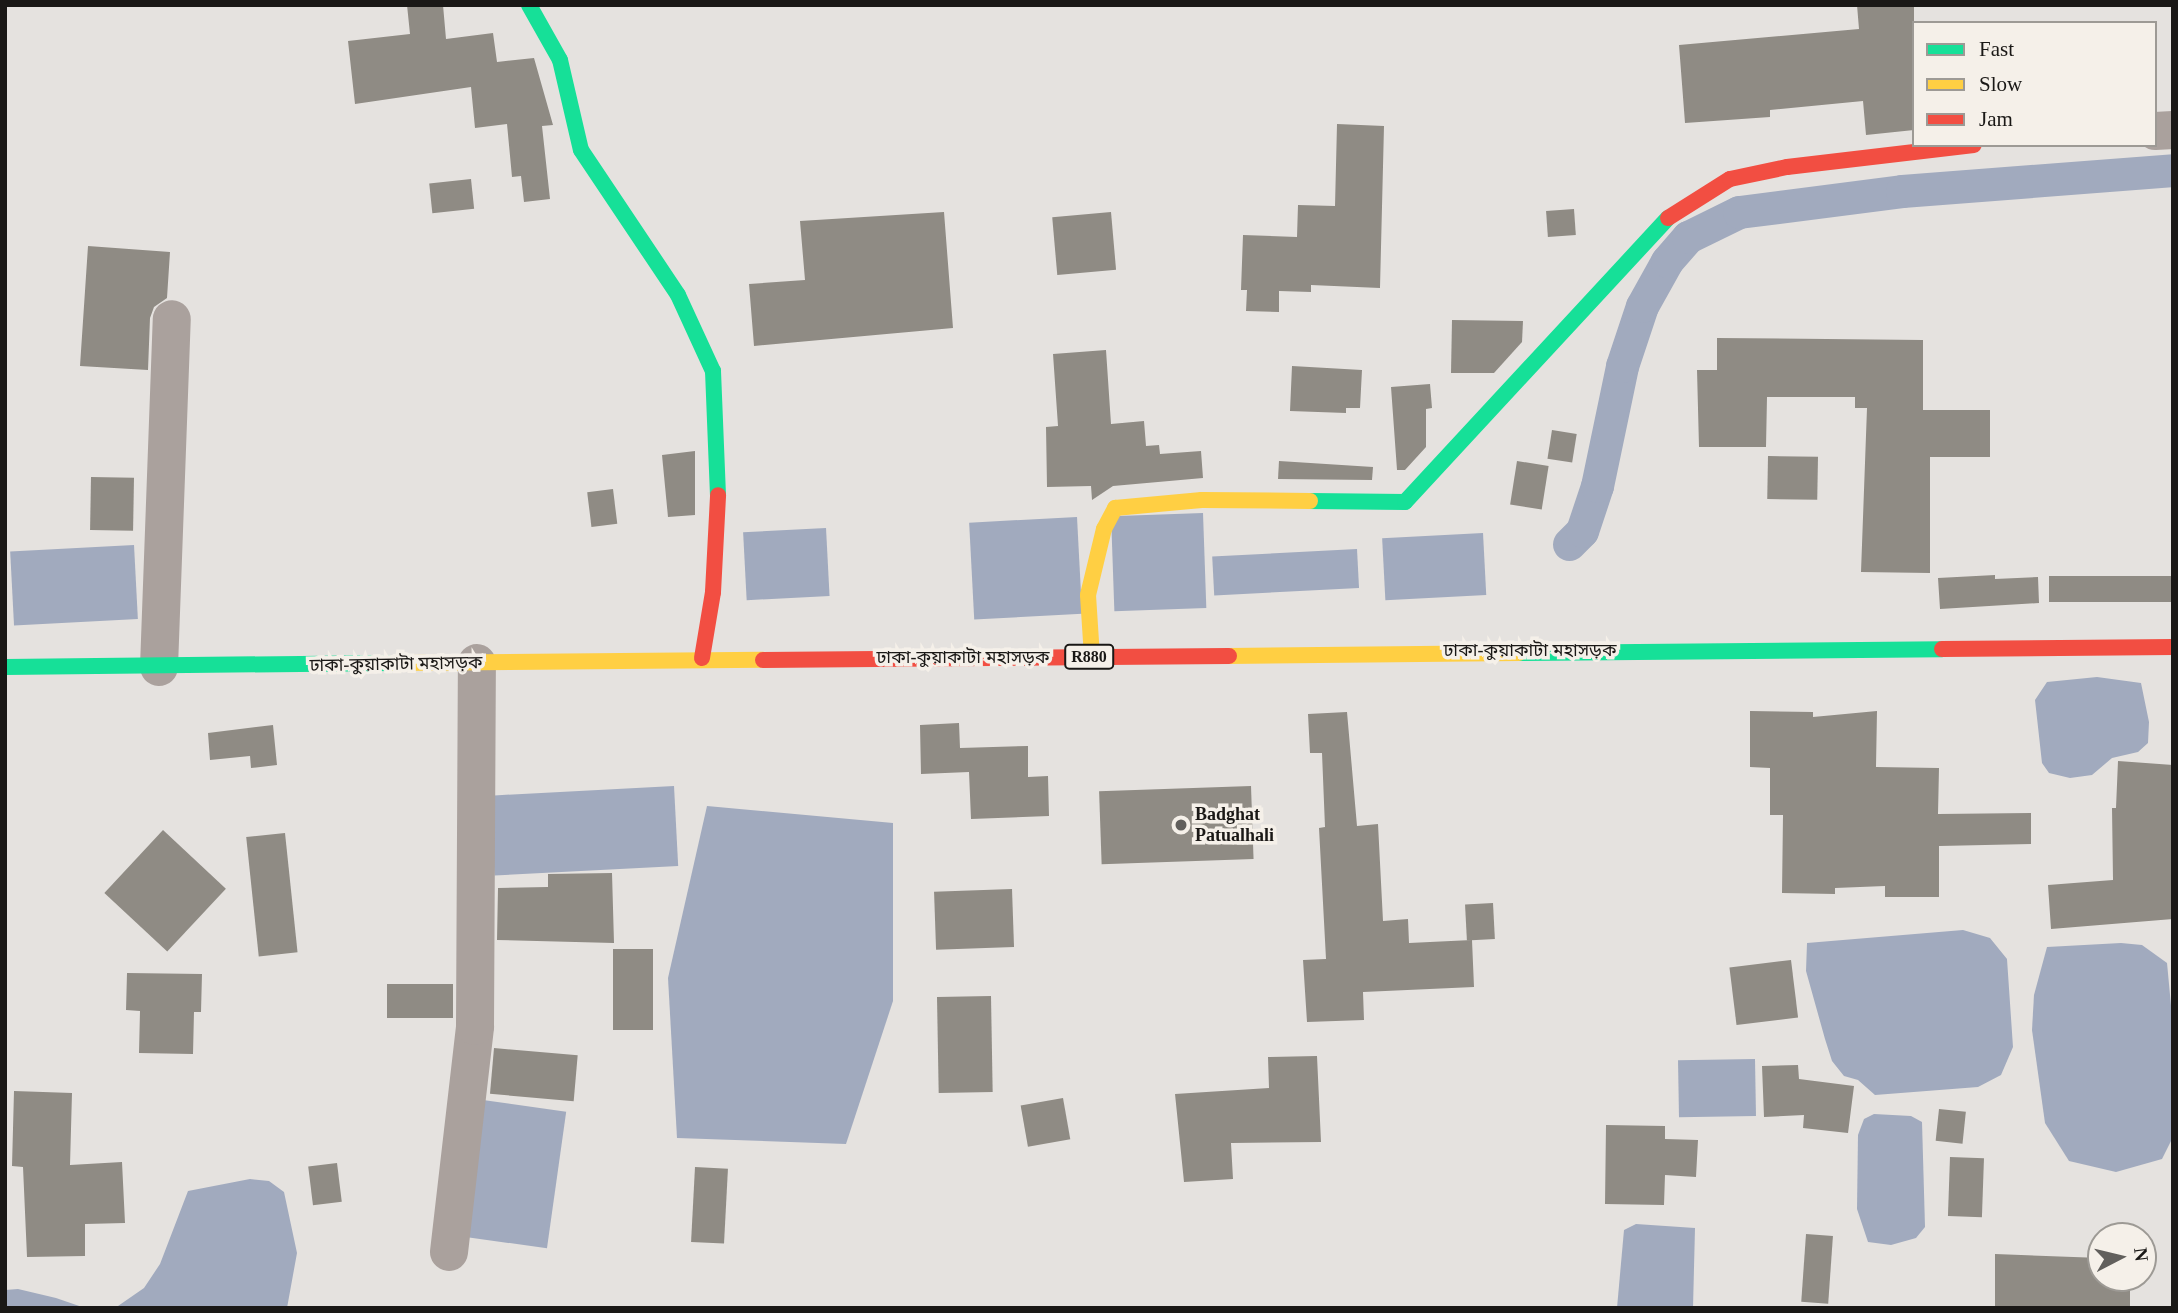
<!DOCTYPE html>
<meta charset="utf-8">
<style>
body{margin:0}
#map{position:relative;width:2178px;height:1313px;overflow:hidden;background:#e5e2df;font-family:"Times New Roman","Noto Sans Bengali",serif}
div>[style]{position:absolute}
.water>*{inset:0;background:#a1aabe;transform-origin:0 0}
.canal>*{height:33px;margin:-16.5px;padding:0 16.5px;transform-origin:16.5px;border-radius:16.5px;background:#a1aabe}
.building>*{inset:0;background:#8f8b84;transform-origin:0 0}
.street>*{height:38px;margin:-19px;padding:0 19px;transform-origin:19px;border-radius:19px;background:#aaa19d}
.fast>*{height:16px;margin:-8px;padding:0 8px;transform-origin:8px;border-radius:8px;background:#16e098}
.slow>*{height:16px;margin:-8px;padding:0 8px;transform-origin:8px;border-radius:8px;background:#ffcf43}
.jam>*{height:16px;margin:-8px;padding:0 8px;transform-origin:8px;border-radius:8px;background:#f24e42}
.dots>*{width:19px;height:19px;translate:-50% -50%;box-sizing:border-box;border:4px solid #f5f0e9;border-radius:50%}
span{translate:-50% -50%;white-space:nowrap;text-align:center;line-height:1.15;-webkit-text-stroke:7px #f5f0e9;paint-order:stroke}
.shield-label span{padding:2px 5px;background:#f5f0e9;border:2px solid;border-radius:5px;-webkit-text-stroke-width:0}
.shield-label{font-size:16px;color:#1a1816;font-weight:700}
.street-label{font-size:18px;color:#1a1816}
.poi-label{font-size:18px;color:#1a1816;font-weight:700}
.left{translate:0 -50%;text-align:left}
.frame{position:absolute;inset:0;border:7px solid #1a1816;pointer-events:none}
.legend{position:absolute;left:1912px;top:21px;width:245px;height:126px;box-sizing:border-box;background:#f5f0e9;border:2px solid #9d9a95;margin:0;padding:9px 12px;list-style:none;font-size:21px;color:#1a1816}
.legend li{display:flex;align-items:center;gap:14px;height:35px}
.legend b{width:35px;border:2px solid #9d9a95}
.north{position:absolute;left:2087px;top:1222px;width:70px;height:70px;box-sizing:border-box;background:#f5f0e9;border:2px solid #9d9a95;border-radius:50%;rotate:83deg;font-size:19px;font-weight:700;line-height:28px;text-align:center;color:#1a1816}
.north::after{content:'';display:block;margin:auto;width:24px;height:32px;background:#615f5c;clip-path:polygon(50% 0,100% 100%,50% 72%,0 100%)}
</style>
<div id="map">
<div class="water">
<div style="left:1203px;top:513px;width:95px;height:92px;rotate:88deg"></div>
<div style="left:1077px;top:517px;width:97px;height:108px;rotate:87deg"></div>
<div style="left:826px;top:528px;width:68px;height:83px;rotate:87deg"></div>
<div style="left:1483px;top:533px;width:62px;height:101px;rotate:87deg"></div>
<div style="left:134px;top:545px;width:74px;height:124px;rotate:87deg"></div>
<div style="left:1357px;top:549px;width:39px;height:145px;rotate:87deg"></div>
<div style="clip-path:polygon(2097px 677px,2141px 683px,2149px 722px,2148px 743px,2138px 752px,2112px 758px,2092px 775px,2070px 778px,2049px 773px,2042px 763px,2035px 700px,2047px 682px)"></div>
<div style="left:674px;top:786px;width:80px;height:184px;rotate:87deg"></div>
<div style="clip-path:polygon(707px 806px,893px 823px,893px 1001px,846px 1144px,677px 1138px,668px 978px)"></div>
<div style="clip-path:polygon(1963px 930px,1990px 938px,2007px 959px,2013px 1047px,2001px 1075px,1978px 1087px,1875px 1095px,1858px 1080px,1844px 1076px,1832px 1061px,1825px 1039px,1806px 971px,1807px 943px)"></div>
<div style="clip-path:polygon(2121px 943px,2142px 945px,2167px 963px,2173px 1027px,2173px 1137px,2162px 1159px,2116px 1172px,2069px 1161px,2045px 1123px,2032px 1030px,2034px 995px,2047px 947px)"></div>
<div style="left:1755px;top:1059px;width:57px;height:77px;rotate:89deg"></div>
<div style="left:483px;top:1100px;width:84px;height:138px;rotate:8deg"></div>
<div style="clip-path:polygon(1874px 1114px,1911px 1116px,1922px 1122px,1925px 1227px,1916px 1238px,1891px 1245px,1868px 1242px,1857px 1209px,1858px 1135px,1864px 1119px)"></div>
<div style="clip-path:polygon(250px 1179px,269px 1181px,284px 1192px,297px 1253px,287px 1308px,105px 1308px,118px 1306px,144px 1288px,160px 1264px,188px 1191px)"></div>
<div style="clip-path:polygon(1636px 1224px,1695px 1228px,1693px 1308px,1617px 1308px,1624px 1230px)"></div>
<div style="clip-path:polygon(18px 1289px,56px 1298px,85px 1308px,5px 1308px,5px 1290px)"></div>
</div>
<div class="canal">
<div style="left:1569px;top:544px;width:18px;rotate:-45deg"></div>
<div style="left:1582px;top:531px;width:47px;rotate:-71.6deg"></div>
<div style="left:1597px;top:486px;width:123px;rotate:-78.2deg"></div>
<div style="left:1622px;top:366px;width:63px;rotate:-71.6deg"></div>
<div style="left:1642px;top:306px;width:51px;rotate:-60.9deg"></div>
<div style="left:1667px;top:261px;width:32px;rotate:-49deg"></div>
<div style="left:1688px;top:237px;width:57px;rotate:-26.1deg"></div>
<div style="left:1739px;top:212px;width:164px;rotate:-7.3deg"></div>
<div style="left:1902px;top:191px;width:272px;rotate:-4.4deg"></div>
</div>
<div class="building">
<div style="clip-path:polygon(407px 5px,443px 5px,446px 39px,493px 33px,497px 62px,534px 58px,553px 125px,542px 126px,550px 199px,524px 202px,521px 176px,512px 177px,507px 124px,475px 128px,471px 87px,355px 104px,348px 41px,410px 34px)"></div>
<div style="clip-path:polygon(1857px 5px,1914px 5px,1914px 130px,1866px 135px,1863px 101px,1770px 110px,1770px 117px,1685px 123px,1679px 45px,1859px 29px)"></div>
<div style="clip-path:polygon(1337px 124px,1384px 126px,1380px 288px,1311px 285px,1311px 292px,1279px 291px,1279px 312px,1246px 311px,1247px 290px,1241px 290px,1243px 235px,1297px 237px,1298px 205px,1335px 206px)"></div>
<div style="left:471px;top:179px;width:30px;height:42px;rotate:84deg"></div>
<div style="left:1574px;top:209px;width:26px;height:28px;rotate:86deg"></div>
<div style="clip-path:polygon(944px 212px,953px 328px,754px 346px,749px 284px,805px 280px,800px 221px)"></div>
<div style="left:1111px;top:212px;width:58px;height:59px;rotate:85deg"></div>
<div style="clip-path:polygon(88px 246px,170px 252px,167px 298px,154px 307px,150px 318px,148px 370px,80px 366px)"></div>
<div style="clip-path:polygon(1452px 320px,1523px 321px,1522px 342px,1494px 373px,1451px 373px)"></div>
<div style="clip-path:polygon(1717px 338px,1923px 340px,1923px 410px,1990px 410px,1990px 457px,1930px 457px,1930px 573px,1861px 572px,1867px 408px,1855px 408px,1855px 397px,1767px 397px,1766px 447px,1699px 447px,1697px 370px,1717px 370px)"></div>
<div style="clip-path:polygon(1106px 350px,1111px 424px,1144px 421px,1146px 446px,1159px 445px,1160px 454px,1201px 451px,1203px 478px,1113px 486px,1092px 500px,1091px 486px,1047px 487px,1046px 427px,1058px 426px,1053px 354px)"></div>
<div style="clip-path:polygon(1292px 366px,1362px 370px,1360px 408px,1346px 408px,1346px 413px,1290px 411px)"></div>
<div style="clip-path:polygon(1430px 384px,1432px 408px,1426px 409px,1426px 447px,1405px 470px,1397px 470px,1391px 387px)"></div>
<div style="left:1552px;top:430px;width:25px;height:29px;rotate:9deg"></div>
<div style="clip-path:polygon(695px 451px,695px 515px,668px 517px,662px 455px)"></div>
<div style="left:1768px;top:456px;width:50px;height:43px;rotate:1deg"></div>
<div style="clip-path:polygon(1279px 461px,1373px 467px,1372px 480px,1278px 479px)"></div>
<div style="left:1517px;top:461px;width:32px;height:44px;rotate:9deg"></div>
<div style="left:91px;top:477px;width:43px;height:53px;rotate:1deg"></div>
<div style="left:613px;top:489px;width:35px;height:26px;rotate:83deg"></div>
<div style="clip-path:polygon(1995px 575px,1995px 579px,2038px 577px,2039px 603px,1940px 609px,1938px 578px)"></div>
<div style="left:2173px;top:576px;width:26px;height:124px;rotate:90deg"></div>
<div style="clip-path:polygon(1750px 711px,1813px 712px,1813px 717px,1877px 711px,1876px 767px,1939px 768px,1938px 814px,2031px 813px,2031px 844px,1939px 846px,1939px 897px,1885px 897px,1885px 886px,1835px 888px,1835px 894px,1782px 893px,1783px 815px,1770px 815px,1770px 768px,1750px 767px)"></div>
<div style="clip-path:polygon(1347px 712px,1357px 826px,1378px 824px,1383px 921px,1408px 919px,1409px 943px,1472px 940px,1474px 987px,1363px 992px,1364px 1020px,1307px 1022px,1303px 960px,1326px 959px,1319px 828px,1325px 827px,1322px 753px,1310px 753px,1308px 714px)"></div>
<div style="clip-path:polygon(959px 723px,960px 748px,1028px 746px,1028px 777px,1048px 776px,1049px 816px,971px 819px,969px 772px,921px 774px,920px 725px)"></div>
<div style="clip-path:polygon(273px 725px,277px 765px,251px 768px,250px 756px,210px 760px,208px 733px)"></div>
<div style="clip-path:polygon(2118px 761px,2173px 765px,2173px 919px,2051px 929px,2048px 885px,2113px 880px,2112px 808px,2116px 808px)"></div>
<div style="left:1251px;top:786px;width:73px;height:152px;rotate:88deg"></div>
<div style="left:163px;top:830px;width:86px;height:86px;rotate:43deg"></div>
<div style="left:285px;top:833px;width:120px;height:39px;rotate:84deg"></div>
<div style="clip-path:polygon(612px 873px,614px 943px,497px 940px,498px 888px,548px 887px,548px 874px)"></div>
<div style="left:1012px;top:889px;width:58px;height:78px;rotate:88deg"></div>
<div style="left:1493px;top:903px;width:36px;height:28px;rotate:87deg"></div>
<div style="left:613px;top:949px;width:40px;height:81px"></div>
<div style="left:1791px;top:960px;width:58px;height:62px;rotate:83deg"></div>
<div style="clip-path:polygon(127px 973px,202px 974px,201px 1012px,194px 1012px,193px 1054px,139px 1053px,140px 1011px,126px 1010px)"></div>
<div style="left:453px;top:984px;width:34px;height:66px;rotate:90deg"></div>
<div style="left:991px;top:996px;width:96px;height:54px;rotate:89deg"></div>
<div style="left:494px;top:1048px;width:84px;height:46px;rotate:5deg"></div>
<div style="clip-path:polygon(1317px 1056px,1321px 1142px,1231px 1143px,1233px 1179px,1184px 1182px,1175px 1094px,1269px 1088px,1268px 1057px)"></div>
<div style="clip-path:polygon(1798px 1065px,1799px 1079px,1854px 1086px,1848px 1133px,1803px 1128px,1804px 1115px,1764px 1117px,1762px 1066px)"></div>
<div style="clip-path:polygon(14px 1091px,72px 1093px,70px 1165px,122px 1162px,125px 1223px,85px 1224px,85px 1256px,27px 1257px,23px 1167px,12px 1166px)"></div>
<div style="left:1063px;top:1098px;width:42px;height:43px;rotate:80deg"></div>
<div style="left:1939px;top:1109px;width:27px;height:32px;rotate:6deg"></div>
<div style="clip-path:polygon(1606px 1125px,1665px 1126px,1665px 1139px,1698px 1140px,1696px 1177px,1665px 1175px,1664px 1205px,1605px 1204px)"></div>
<div style="left:1950px;top:1157px;width:34px;height:59px;rotate:2deg"></div>
<div style="left:337px;top:1163px;width:39px;height:29px;rotate:83deg"></div>
<div style="left:695px;top:1167px;width:33px;height:75px;rotate:3deg"></div>
<div style="left:1806px;top:1234px;width:27px;height:68px;rotate:4deg"></div>
<div style="clip-path:polygon(1995px 1254px,2101px 1258px,2101px 1278px,2130px 1278px,2130px 1308px,1995px 1308px)"></div>
</div>
<div class="street">
<div style="left:2155px;top:131px;width:18px;rotate:-3deg"></div>
<div style="left:159px;top:667px;width:348px;rotate:-87.9deg"></div>
<div style="left:449px;top:1252px;width:227px;rotate:-83.4deg"></div>
<div style="left:475px;top:1026px;width:363px;rotate:-89.7deg"></div>
</div>
<div class="fast">
<div style="left:529px;top:5px;width:63px;rotate:60.6deg"></div>
<div style="left:560px;top:60px;width:92px;rotate:76.9deg"></div>
<div style="left:581px;top:150px;width:174px;rotate:56.2deg"></div>
<div style="left:678px;top:295px;width:84px;rotate:65.3deg"></div>
<div style="left:713px;top:371px;width:124px;rotate:87.7deg"></div>
<div style="left:1310px;top:501px;width:95px;rotate:0.6deg"></div>
<div style="left:1405px;top:502px;width:387px;rotate:-47.2deg"></div>
<div style="left:1519px;top:653px;width:423px;rotate:-0.5deg"></div>
<div style="left:5px;top:667px;width:389px;rotate:-0.6deg"></div>
</div>
<div class="slow">
<div style="left:1229px;top:656px;width:290px;rotate:-0.6deg"></div>
<div style="left:1092px;top:657px;width:62px;rotate:-93.7deg"></div>
<div style="left:1088px;top:595px;width:68px;rotate:-76.4deg"></div>
<div style="left:1104px;top:529px;width:24px;rotate:-62deg"></div>
<div style="left:1115px;top:508px;width:87px;rotate:-5.3deg"></div>
<div style="left:1202px;top:500px;width:108px;rotate:0.5deg"></div>
<div style="left:394px;top:663px;width:369px;rotate:-0.5deg"></div>
</div>
<div class="jam">
<div style="left:1668px;top:218px;width:73px;rotate:-32.2deg"></div>
<div style="left:1730px;top:179px;width:58px;rotate:-11.9deg"></div>
<div style="left:1787px;top:167px;width:188px;rotate:-6.7deg"></div>
<div style="left:1942px;top:649px;width:231px;rotate:-0.5deg"></div>
<div style="left:702px;top:658px;width:67px;rotate:-80.5deg"></div>
<div style="left:713px;top:592px;width:97px;rotate:-87deg"></div>
<div style="left:763px;top:660px;width:466px;rotate:-0.5deg"></div>
</div>
<div class="dots">
<div style="left:1181px;top:825px;background:#615f5c"></div>
</div>
<div class="shield-label">
<span style="left:1089px;top:657px">R880</span>
</div>
<div class="street-label">
<span style="left:1530px;top:650px">ঢাকা-কুয়াকাটা মহাসড়ক</span>
<span style="left:963px;top:657px">ঢাকা-কুয়াকাটা মহাসড়ক</span>
<span style="left:396px;top:664px;rotate:-1deg">ঢাকা-কুয়াকাটা মহাসড়ক</span>
</div>
<div class="poi-label">
<span class="left" style="left:1195px;top:825px">Badghat<br>Patualhali</span>
</div>
<div class="frame"></div>
<ul class="legend">
<li><b style="height:9px;background:#16e098"></b>Fast</li>
<li><b style="height:9px;background:#ffcf43"></b>Slow</li>
<li><b style="height:9px;background:#f24e42"></b>Jam</li>
</ul>
<div class="north">N</div>
</div>
